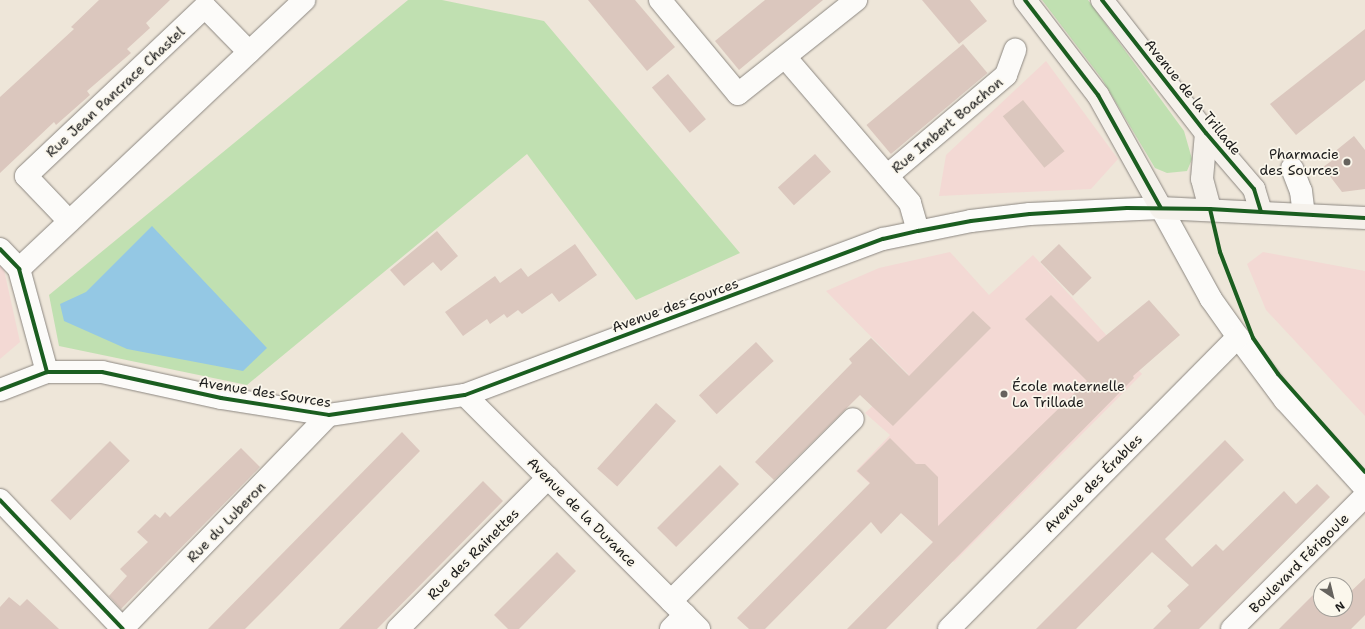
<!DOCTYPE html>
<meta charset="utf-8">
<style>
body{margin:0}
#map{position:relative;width:1365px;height:629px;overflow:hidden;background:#eee6d9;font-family:"Shantell Sans",sans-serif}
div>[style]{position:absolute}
.built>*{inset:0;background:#f3d9d4}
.green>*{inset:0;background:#c0e0b1}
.water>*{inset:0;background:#94c8e4}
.building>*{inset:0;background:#dbc7be;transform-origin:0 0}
.roads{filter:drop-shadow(0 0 1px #8c8781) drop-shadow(0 0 1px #8c8781)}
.street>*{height:22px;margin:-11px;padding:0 11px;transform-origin:11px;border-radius:11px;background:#fcfbf9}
.secondary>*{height:22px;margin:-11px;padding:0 11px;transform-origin:11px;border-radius:11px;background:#f5f1eb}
.cycleway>*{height:4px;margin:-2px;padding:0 2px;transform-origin:2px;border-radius:2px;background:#1b5e20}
.dots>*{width:11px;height:11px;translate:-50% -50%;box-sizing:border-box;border:2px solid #fbf7ec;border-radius:50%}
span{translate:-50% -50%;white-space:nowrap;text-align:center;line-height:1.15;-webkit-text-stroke:3.5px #fbf7ec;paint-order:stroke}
.street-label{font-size:14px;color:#1c1c1c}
.poi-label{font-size:14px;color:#1c1c1c}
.right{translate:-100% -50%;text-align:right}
.left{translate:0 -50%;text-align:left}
.north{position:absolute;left:1313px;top:577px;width:40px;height:40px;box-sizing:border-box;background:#fbf7ec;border:1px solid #a29f99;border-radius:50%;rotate:145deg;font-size:11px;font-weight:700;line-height:16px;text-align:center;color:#1c1c1c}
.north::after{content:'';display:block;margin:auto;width:14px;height:18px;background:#66635e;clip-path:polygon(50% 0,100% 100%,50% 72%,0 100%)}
</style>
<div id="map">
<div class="built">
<div style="clip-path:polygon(1046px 61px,1118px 159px,1091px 189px,939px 196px,946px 155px)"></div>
<div style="clip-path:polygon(950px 252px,989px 295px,1033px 255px,1142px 374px,954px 562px,856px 471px,890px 435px,865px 413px,908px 374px,826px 291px,879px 268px)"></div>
<div style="clip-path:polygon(1263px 252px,1365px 271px,1365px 416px,1266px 310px,1247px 264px)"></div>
<div style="clip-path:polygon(0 265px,4px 270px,20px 342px,0 359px)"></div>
</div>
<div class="green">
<div style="clip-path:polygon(408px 0,442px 0,544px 21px,740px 253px,636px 300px,527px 154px,247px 385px,59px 346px,49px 295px)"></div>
<div style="clip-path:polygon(1042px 0,1088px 0,1184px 131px,1192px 159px,1187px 171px,1167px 173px,1155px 168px,1102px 79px)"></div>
</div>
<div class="water">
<div style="clip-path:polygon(152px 226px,267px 348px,243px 371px,127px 349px,64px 321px,60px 304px,86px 292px)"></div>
</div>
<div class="building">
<div style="clip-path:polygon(99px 0,170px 0,146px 23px,150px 28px,127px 49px,131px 53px,87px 91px,90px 95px,56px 125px,54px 122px,0 173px,0 97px,74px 29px,71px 27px)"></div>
<div style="clip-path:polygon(588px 0,635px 0,675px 47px,647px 71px)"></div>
<div style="clip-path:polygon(765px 0,823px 0,739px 70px,715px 41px)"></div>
<div style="clip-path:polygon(922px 0,970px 0,987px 21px,959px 44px)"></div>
<div style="clip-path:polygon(1365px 29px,1365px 80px,1296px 135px,1270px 104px)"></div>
<div style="left:963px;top:44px;width:38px;height:126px;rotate:50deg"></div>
<div style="left:668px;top:74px;width:59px;height:21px;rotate:50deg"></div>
<div style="left:1023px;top:100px;width:66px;height:26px;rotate:51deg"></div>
<div style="clip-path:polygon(1354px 136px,1365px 150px,1365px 189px,1342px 192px,1323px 167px,1337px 157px,1333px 153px)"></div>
<div style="left:815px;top:154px;width:24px;height:50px;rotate:48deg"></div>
<div style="clip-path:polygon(437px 231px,458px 256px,441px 271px,433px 262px,404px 286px,390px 270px)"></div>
<div style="clip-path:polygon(575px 244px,597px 275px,559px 302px,552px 293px,522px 314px,518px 310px,507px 318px,504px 314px,490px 324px,487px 319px,463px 336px,445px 312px,495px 276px,500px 283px,521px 268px,528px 277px)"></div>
<div style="left:1059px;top:244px;width:47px;height:26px;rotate:46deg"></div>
<div style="clip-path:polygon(1051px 295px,1098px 342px,1149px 300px,1180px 335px,1133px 376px,1134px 378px,886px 629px,847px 629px,933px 542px,901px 513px,881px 534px,871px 522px,765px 629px,749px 629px,737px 618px,870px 483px,857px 471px,890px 438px,916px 464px,925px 464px,938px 477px,938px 526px,1087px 381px,1025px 319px)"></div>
<div style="clip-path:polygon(973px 311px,991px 328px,893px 426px,860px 395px,774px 480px,755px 462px,852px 363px,849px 359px,871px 338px,909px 376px)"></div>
<div style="left:756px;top:342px;width:26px;height:78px;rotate:47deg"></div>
<div style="left:656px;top:403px;width:27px;height:88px;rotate:42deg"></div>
<div style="clip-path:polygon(402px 432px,420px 451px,276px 598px,245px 629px,208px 629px)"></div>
<div style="clip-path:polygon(1225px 440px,1244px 460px,1165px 539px,1192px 567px,1216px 544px,1223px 551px,1284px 491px,1296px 504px,1317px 484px,1330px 497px,1199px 629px,1153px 629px,1171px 611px,1167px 606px,1189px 585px,1152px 552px,1076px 629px,1036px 629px)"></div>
<div style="left:110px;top:441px;width:28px;height:84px;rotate:45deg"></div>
<div style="clip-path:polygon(241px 448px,260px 467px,121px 609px,109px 596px,127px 576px,120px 569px,148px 542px,137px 532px,155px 514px,160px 518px,165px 512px,170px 517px)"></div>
<div style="left:720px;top:465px;width:27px;height:89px;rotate:45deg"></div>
<div style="clip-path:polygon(483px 481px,503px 501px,377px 629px,339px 629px)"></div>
<div style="clip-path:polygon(557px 552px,576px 571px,519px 629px,508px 629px,494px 615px)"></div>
<div style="clip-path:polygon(1365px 578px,1365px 615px,1351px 629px,1279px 629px,1321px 587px,1321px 609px,1345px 609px,1345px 597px)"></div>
<div style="clip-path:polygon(9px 597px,20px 606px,27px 599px,59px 629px,0 629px,0 607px)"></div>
</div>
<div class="roads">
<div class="street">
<div style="left:660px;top:0;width:122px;rotate:50.3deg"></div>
<div style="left:738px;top:94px;width:151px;rotate:-38.5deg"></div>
<div style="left:785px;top:57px;width:192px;rotate:49.4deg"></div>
<div style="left:910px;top:203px;width:29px;rotate:74deg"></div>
<div style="left:1292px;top:168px;width:25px;rotate:69deg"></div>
<div style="left:1301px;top:191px;width:23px;rotate:83deg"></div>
<div style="left:887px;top:176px;width:156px;rotate:-40.3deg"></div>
<div style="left:1006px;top:75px;width:27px;rotate:-70deg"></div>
<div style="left:69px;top:221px;width:62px;rotate:-133.7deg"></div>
<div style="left:26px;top:176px;width:246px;rotate:-43.4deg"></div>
<div style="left:205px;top:7px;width:63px;rotate:45.6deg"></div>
<div style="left:0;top:249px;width:28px;rotate:46deg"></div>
<div style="left:19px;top:269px;width:107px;rotate:74.8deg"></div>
<div style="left:19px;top:269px;width:392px;rotate:-43.3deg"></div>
<div style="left:0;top:390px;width:50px;rotate:-21deg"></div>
<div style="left:47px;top:372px;width:55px"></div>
<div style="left:102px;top:372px;width:122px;rotate:12.3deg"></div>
<div style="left:221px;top:398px;width:109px;rotate:8.9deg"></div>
<div style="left:329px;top:415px;width:137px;rotate:-8.4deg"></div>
<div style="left:465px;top:395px;width:446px;rotate:-20.5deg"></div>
<div style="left:883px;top:239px;width:90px;rotate:-11.6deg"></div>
<div style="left:971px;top:221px;width:59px;rotate:-6.8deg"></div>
<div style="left:1030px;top:214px;width:131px;rotate:-2.6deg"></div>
<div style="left:1161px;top:208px;width:104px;rotate:61.2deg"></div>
<div style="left:1211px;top:299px;width:47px;rotate:54.6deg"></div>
<div style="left:1238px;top:337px;width:79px;rotate:53.3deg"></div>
<div style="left:1285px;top:400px;width:119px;rotate:47.7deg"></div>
<div style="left:465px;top:395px;width:331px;rotate:45deg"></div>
<div style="left:0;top:500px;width:178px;rotate:46.4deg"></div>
<div style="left:671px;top:601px;width:257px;rotate:-45deg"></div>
<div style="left:122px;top:629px;width:298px;rotate:-46deg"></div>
<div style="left:398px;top:629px;width:213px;rotate:-45.2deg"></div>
<div style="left:671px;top:629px;width:20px;rotate:-45deg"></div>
<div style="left:949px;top:629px;width:411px;rotate:-45.3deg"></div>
<div style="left:1232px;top:629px;width:188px;rotate:-45deg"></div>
</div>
<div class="secondary">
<div style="left:1025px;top:0;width:120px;rotate:52.5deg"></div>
<div style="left:1098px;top:95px;width:129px;rotate:60.9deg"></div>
<div style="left:1161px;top:208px;width:204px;rotate:2.8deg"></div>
<div style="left:1102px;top:0;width:169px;rotate:52deg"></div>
<div style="left:1206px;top:133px;width:74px;rotate:49.4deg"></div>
<div style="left:1254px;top:189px;width:24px;rotate:73deg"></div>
<div style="left:1206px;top:133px;width:46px;rotate:95deg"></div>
<div style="left:1202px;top:179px;width:31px;rotate:75deg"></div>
</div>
</div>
<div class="cycleway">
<div style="left:1025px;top:0;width:120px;rotate:52.5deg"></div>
<div style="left:1098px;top:95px;width:129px;rotate:60.9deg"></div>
<div style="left:1102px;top:0;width:169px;rotate:52deg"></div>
<div style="left:1206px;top:133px;width:74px;rotate:49.4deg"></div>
<div style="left:1254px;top:189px;width:24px;rotate:73deg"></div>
<div style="left:1210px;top:209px;width:44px;rotate:76.9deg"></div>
<div style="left:1220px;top:252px;width:92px;rotate:69deg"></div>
<div style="left:1253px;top:338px;width:44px;rotate:55.2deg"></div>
<div style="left:1278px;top:374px;width:131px;rotate:48.4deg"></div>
<div style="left:0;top:249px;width:28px;rotate:46deg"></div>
<div style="left:19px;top:269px;width:107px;rotate:74.8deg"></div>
<div style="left:0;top:390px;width:50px;rotate:-21deg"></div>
<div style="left:47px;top:372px;width:55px"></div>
<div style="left:102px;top:372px;width:122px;rotate:12.3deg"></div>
<div style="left:221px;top:398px;width:109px;rotate:8.9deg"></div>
<div style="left:329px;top:415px;width:137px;rotate:-8.4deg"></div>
<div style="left:465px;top:395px;width:446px;rotate:-20.5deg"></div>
<div style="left:883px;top:239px;width:36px;rotate:-13deg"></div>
<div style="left:918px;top:231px;width:54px;rotate:-10.7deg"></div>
<div style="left:971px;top:221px;width:59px;rotate:-6.8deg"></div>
<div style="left:1030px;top:214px;width:97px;rotate:-3.5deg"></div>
<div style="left:1127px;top:208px;width:83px;rotate:0.7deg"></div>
<div style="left:1210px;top:209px;width:155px;rotate:3.3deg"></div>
<div style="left:0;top:500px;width:178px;rotate:46.4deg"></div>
</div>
<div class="dots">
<div style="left:1347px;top:162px;background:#66635e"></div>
<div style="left:1004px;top:394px;background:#66635e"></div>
</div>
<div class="street-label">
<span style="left:115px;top:92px;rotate:-43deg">Rue Jean Pancrace Chastel</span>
<span style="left:1193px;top:97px;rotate:51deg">Avenue de la Trillade</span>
<span style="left:947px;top:125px;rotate:-40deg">Rue Imbert Boachon</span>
<span style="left:675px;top:305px;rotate:-20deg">Avenue des Sources</span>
<span style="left:265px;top:392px;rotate:9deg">Avenue des Sources</span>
<span style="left:1093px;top:483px;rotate:-45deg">Avenue des Érables</span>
<span style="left:582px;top:512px;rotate:45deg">Avenue de la Durance</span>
<span style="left:226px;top:522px;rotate:-46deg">Rue du Luberon</span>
<span style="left:473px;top:554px;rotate:-45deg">Rue des Rainettes</span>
<span style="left:1299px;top:563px;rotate:-45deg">Boulevard Férigoule</span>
</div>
<div class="poi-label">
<span class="right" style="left:1339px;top:162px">Pharmacie<br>des Sources</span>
<span class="left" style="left:1012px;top:394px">École maternelle<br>La Trillade</span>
</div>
<div class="north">N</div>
</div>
